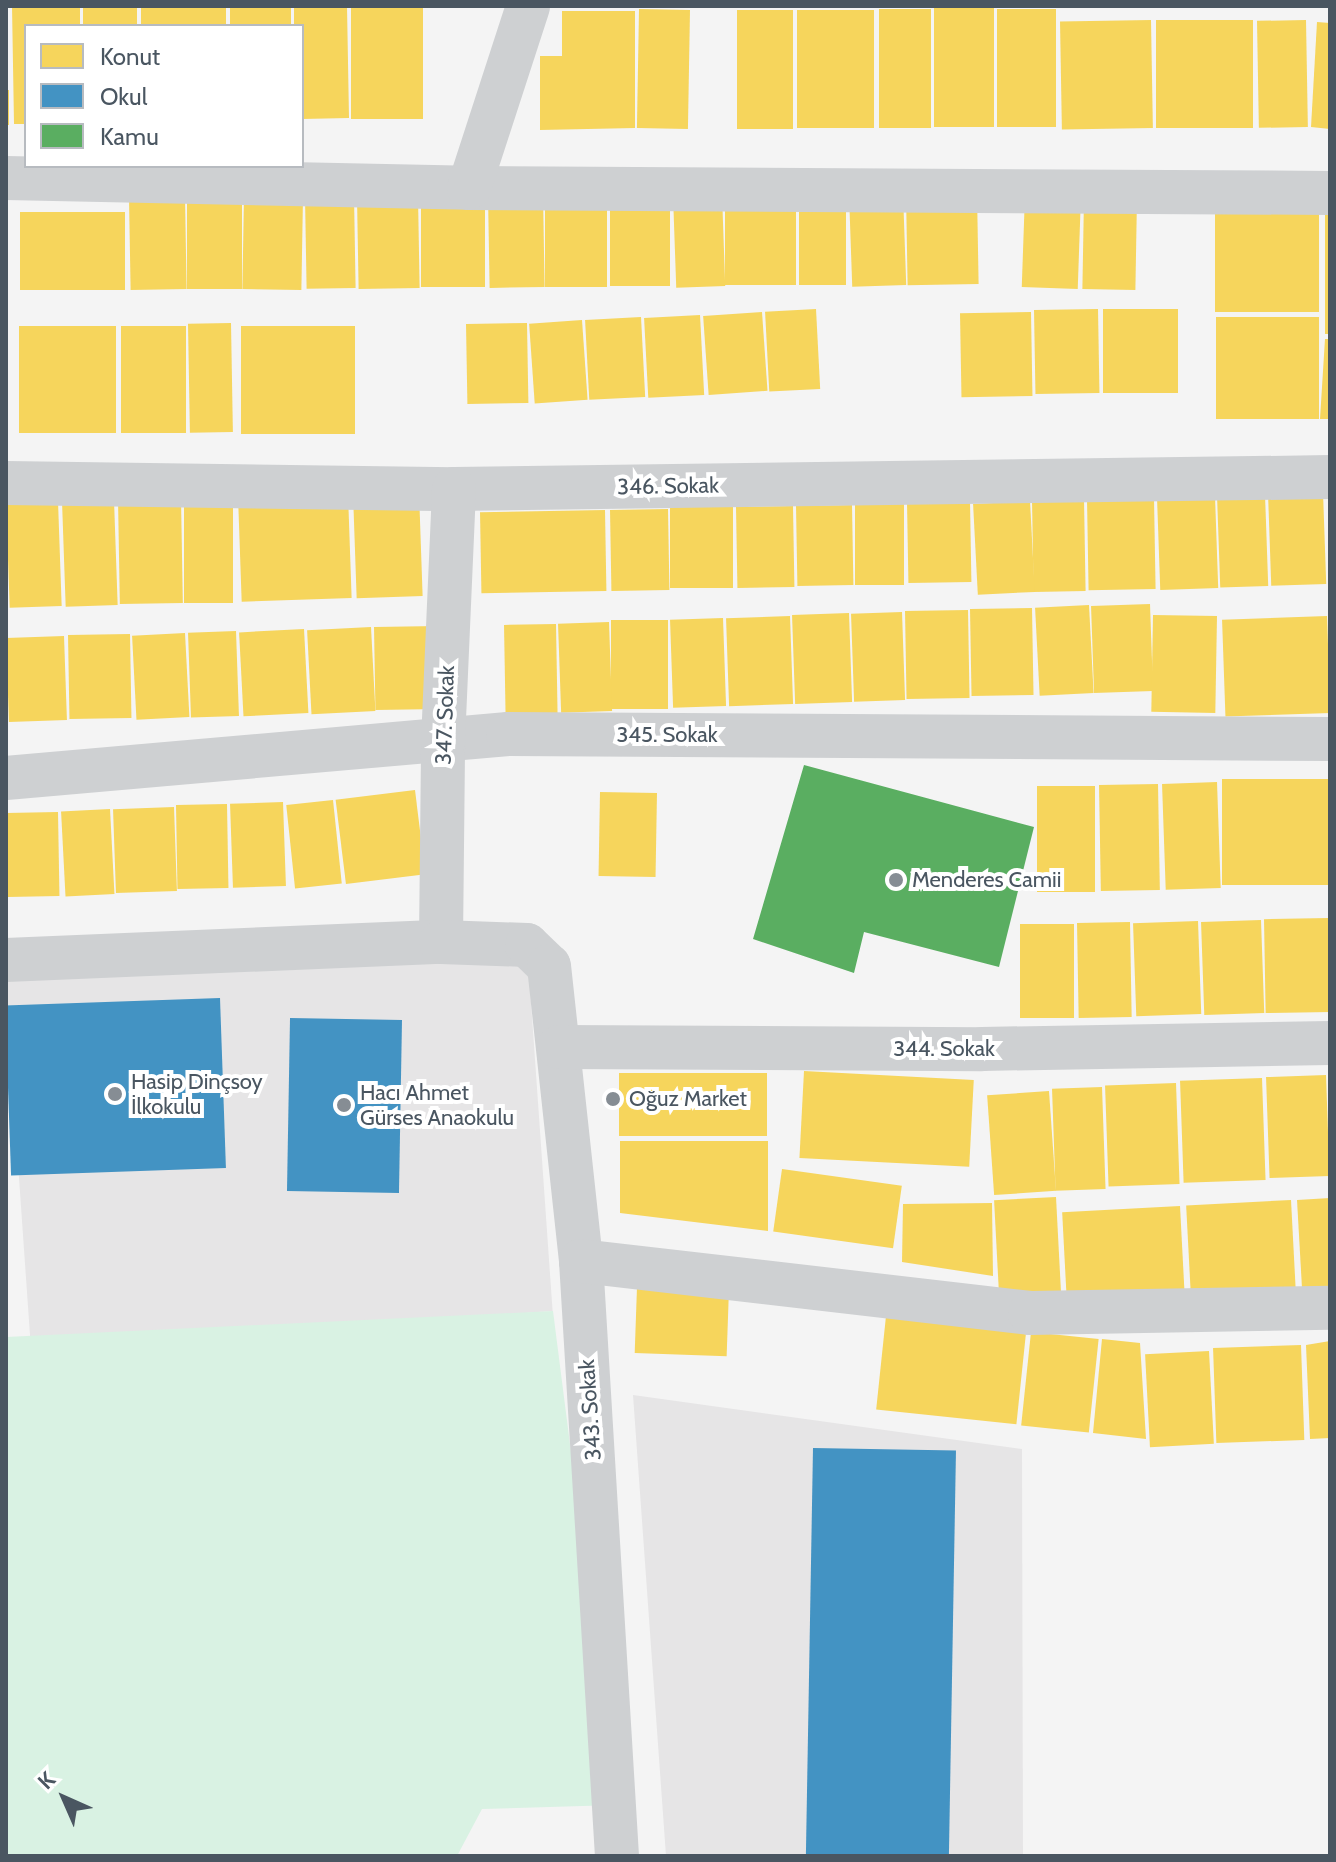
<!DOCTYPE html>
<meta charset="utf-8">
<style>
body{margin:0}
#map{position:relative;width:1336px;height:1862px;overflow:hidden;background:#f4f4f4;font-family:Cabin,sans-serif}
div>[style]{position:absolute}
.education>*{inset:0;background:#e6e5e6;transform-origin:0 0}
.green>*{inset:0;background:#d9f2e3}
.homes>*{inset:0;background:#f6d55c;transform-origin:0 0}
.schools>*{inset:0;background:#4393c3;transform-origin:0 0}
.public>*{inset:0;background:#5aae61}
.minor>*{height:44px;margin:-22px;padding:0 22px;transform-origin:22px;border-radius:22px;background:#ced0d2}
.dots>*{width:22px;height:22px;translate:-50% -50%;box-sizing:border-box;border:4px solid #fff;border-radius:50%}
span{translate:-50% -50%;white-space:nowrap;text-align:center;line-height:1.15;-webkit-text-stroke:8px #fff;paint-order:stroke}
.street-label{font-size:22px;color:#4a5661}
.poi-label{font-size:22px;color:#4a5661}
.left{translate:0 -50%;text-align:left}
.frame{position:absolute;inset:0;border:8px solid #4a5661;pointer-events:none}
.legend{position:absolute;left:24px;top:24px;width:280px;height:144px;box-sizing:border-box;background:#fff;border:2px solid #b7bbc0;margin:0;padding:10px 14px;list-style:none;font-size:24px;color:#4a5661}
.legend li{display:flex;align-items:center;gap:16px;height:40px}
.legend b{width:40px;border:2px solid #b7bbc0}
.north{position:absolute;left:24px;top:1758px;width:80px;height:80px;-webkit-text-stroke:6px #fff;paint-order:stroke;rotate:315deg;font-size:22px;font-weight:700;line-height:32px;text-align:center;color:#4a5661}
.north::after{content:'';display:block;margin:auto;width:28px;height:36px;background:#4a5661;clip-path:polygon(50% 0,100% 100%,50% 72%,0 100%)}
</style>
<div id="map">
<div class="education">
<div style="left:527px;top:945px;width:367px;height:523px;rotate:86deg"></div>
<div style="clip-path:polygon(633px 1395px,1022px 1449px,1023px 1856px,666px 1856px)"></div>
</div>
<div class="green">
<div style="clip-path:polygon(553px 1311px,616px 1805px,482px 1809px,457px 1856px,6px 1856px,6px 1337px)"></div>
</div>
<div class="homes">
<div style="clip-path:polygon(12px 6px,80px 6px,80px 26px,26px 26px,26px 124px,14px 124px)"></div>
<div style="left:83px;top:6px;width:54px;height:20px"></div>
<div style="left:141px;top:6px;width:85px;height:20px"></div>
<div style="left:230px;top:6px;width:61px;height:20px"></div>
<div style="clip-path:polygon(294px 6px,347px 6px,349px 118px,302px 119px,302px 26px,294px 26px)"></div>
<div style="left:351px;top:6px;width:72px;height:113px"></div>
<div style="left:994px;top:8px;width:119px;height:60px;rotate:90deg"></div>
<div style="left:931px;top:9px;width:119px;height:52px;rotate:90deg"></div>
<div style="left:1056px;top:9px;width:118px;height:59px;rotate:90deg"></div>
<div style="left:690px;top:10px;width:119px;height:51px;rotate:91deg"></div>
<div style="left:737px;top:10px;width:56px;height:119px"></div>
<div style="left:797px;top:10px;width:77px;height:118px"></div>
<div style="clip-path:polygon(562px 11px,635px 11px,635px 128px,540px 130px,540px 56px,562px 56px)"></div>
<div style="left:1151px;top:20px;width:108px;height:91px;rotate:89deg"></div>
<div style="left:1156px;top:20px;width:97px;height:108px"></div>
<div style="left:1306px;top:20px;width:107px;height:49px;rotate:89deg"></div>
<div style="clip-path:polygon(1317px 22px,1330px 23px,1330px 129px,1311px 127px)"></div>
<div style="left:6px;top:90px;width:3px;height:35px"></div>
<div style="left:977px;top:192px;width:92px;height:71px;rotate:89deg"></div>
<div style="left:903px;top:193px;width:92px;height:54px;rotate:88deg"></div>
<div style="left:722px;top:194px;width:92px;height:49px;rotate:88deg"></div>
<div style="left:725px;top:194px;width:71px;height:91px"></div>
<div style="left:799px;top:194px;width:47px;height:91px"></div>
<div style="left:1025px;top:194px;width:56px;height:93px;rotate:2deg"></div>
<div style="left:543px;top:195px;width:92px;height:55px;rotate:89deg"></div>
<div style="left:545px;top:195px;width:62px;height:92px"></div>
<div style="left:610px;top:195px;width:60px;height:91px"></div>
<div style="left:244px;top:196px;width:59px;height:93px;rotate:1deg"></div>
<div style="left:354px;top:196px;width:92px;height:49px;rotate:89deg"></div>
<div style="left:418px;top:196px;width:92px;height:61px;rotate:89deg"></div>
<div style="left:421px;top:196px;width:64px;height:91px"></div>
<div style="left:185px;top:197px;width:92px;height:56px;rotate:89deg"></div>
<div style="left:187px;top:197px;width:55px;height:92px"></div>
<div style="left:1084px;top:197px;width:53px;height:92px;rotate:1deg"></div>
<div style="left:1215px;top:198px;width:104px;height:114px"></div>
<div style="left:1325px;top:199px;width:5px;height:135px"></div>
<div style="left:125px;top:212px;width:78px;height:105px;rotate:90deg"></div>
<div style="left:816px;top:309px;width:80px;height:51px;rotate:87deg"></div>
<div style="left:1098px;top:309px;width:84px;height:64px;rotate:89deg"></div>
<div style="left:1103px;top:309px;width:75px;height:84px"></div>
<div style="left:762px;top:312px;width:79px;height:59px;rotate:86deg"></div>
<div style="left:1031px;top:312px;width:84px;height:71px;rotate:89deg"></div>
<div style="left:700px;top:315px;width:80px;height:56px;rotate:87deg"></div>
<div style="left:641px;top:317px;width:80px;height:56px;rotate:87deg"></div>
<div style="left:1216px;top:317px;width:103px;height:102px"></div>
<div style="left:582px;top:320px;width:80px;height:53px;rotate:86deg"></div>
<div style="left:231px;top:323px;width:109px;height:43px;rotate:89deg"></div>
<div style="left:527px;top:323px;width:80px;height:61px;rotate:89deg"></div>
<div style="left:19px;top:326px;width:97px;height:107px"></div>
<div style="left:121px;top:326px;width:65px;height:107px"></div>
<div style="left:241px;top:326px;width:114px;height:108px"></div>
<div style="clip-path:polygon(1325px 339px,1330px 339px,1330px 419px,1320px 419px)"></div>
<div style="left:419px;top:492px;width:104px;height:66px;rotate:88deg"></div>
<div style="left:1323px;top:492px;width:92px;height:55px;rotate:88deg"></div>
<div style="left:348px;top:494px;width:104px;height:110px;rotate:88deg"></div>
<div style="left:1265px;top:494px;width:92px;height:48px;rotate:88deg"></div>
<div style="left:1215px;top:496px;width:92px;height:58px;rotate:88deg"></div>
<div style="left:184px;top:497px;width:49px;height:106px"></div>
<div style="left:181px;top:498px;width:105px;height:63px;rotate:89deg"></div>
<div style="left:1154px;top:498px;width:91px;height:67px;rotate:89deg"></div>
<div style="left:1084px;top:499px;width:92px;height:52px;rotate:89deg"></div>
<div style="left:114px;top:500px;width:105px;height:52px;rotate:88deg"></div>
<div style="left:58px;top:501px;width:105px;height:52px;rotate:88deg"></div>
<div style="left:970px;top:501px;width:81px;height:63px;rotate:89deg"></div>
<div style="left:1030px;top:501px;width:91px;height:57px;rotate:87deg"></div>
<div style="left:855px;top:504px;width:49px;height:81px"></div>
<div style="left:852px;top:505px;width:80px;height:56px;rotate:89deg"></div>
<div style="left:793px;top:506px;width:81px;height:57px;rotate:89deg"></div>
<div style="left:733px;top:507px;width:81px;height:63px;rotate:90deg"></div>
<div style="left:668px;top:509px;width:81px;height:58px;rotate:89deg"></div>
<div style="left:605px;top:510px;width:81px;height:125px;rotate:89deg"></div>
<div style="left:1150px;top:604px;width:87px;height:59px;rotate:88deg"></div>
<div style="left:1089px;top:605px;width:88px;height:54px;rotate:87deg"></div>
<div style="left:1032px;top:608px;width:87px;height:62px;rotate:89deg"></div>
<div style="left:968px;top:610px;width:88px;height:63px;rotate:89deg"></div>
<div style="left:902px;top:612px;width:88px;height:51px;rotate:88deg"></div>
<div style="left:849px;top:613px;width:89px;height:57px;rotate:88deg"></div>
<div style="left:790px;top:616px;width:88px;height:64px;rotate:88deg"></div>
<div style="left:1217px;top:616px;width:97px;height:64px;rotate:91deg"></div>
<div style="left:1327px;top:616px;width:97px;height:105px;rotate:88deg"></div>
<div style="left:723px;top:618px;width:88px;height:53px;rotate:88deg"></div>
<div style="left:668px;top:620px;width:89px;height:57px;rotate:90deg"></div>
<div style="left:609px;top:622px;width:89px;height:51px;rotate:88deg"></div>
<div style="left:556px;top:624px;width:89px;height:52px;rotate:89deg"></div>
<div style="left:438px;top:626px;width:83px;height:64px;rotate:89deg"></div>
<div style="left:371px;top:627px;width:84px;height:64px;rotate:87deg"></div>
<div style="left:304px;top:629px;width:84px;height:65px;rotate:87deg"></div>
<div style="left:236px;top:631px;width:85px;height:48px;rotate:88deg"></div>
<div style="left:185px;top:633px;width:84px;height:53px;rotate:87deg"></div>
<div style="left:130px;top:634px;width:84px;height:62px;rotate:89deg"></div>
<div style="left:64px;top:636px;width:84px;height:58px;rotate:88deg"></div>
<div style="left:1330px;top:779px;width:106px;height:108px;rotate:90deg"></div>
<div style="left:1217px;top:782px;width:106px;height:55px;rotate:88deg"></div>
<div style="left:1158px;top:784px;width:106px;height:59px;rotate:89deg"></div>
<div style="left:1095px;top:786px;width:106px;height:58px;rotate:90deg"></div>
<div style="left:415px;top:790px;width:85px;height:80px;rotate:83deg"></div>
<div style="left:600px;top:792px;width:57px;height:84px;rotate:1deg"></div>
<div style="left:333px;top:800px;width:84px;height:47px;rotate:84deg"></div>
<div style="left:283px;top:802px;width:84px;height:53px;rotate:88deg"></div>
<div style="left:227px;top:804px;width:84px;height:51px;rotate:89deg"></div>
<div style="left:174px;top:807px;width:84px;height:61px;rotate:88deg"></div>
<div style="left:110px;top:809px;width:85px;height:49px;rotate:87deg"></div>
<div style="left:58px;top:812px;width:84px;height:52px;rotate:89deg"></div>
<div style="left:1329px;top:918px;width:94px;height:65px;rotate:89deg"></div>
<div style="left:1261px;top:920px;width:93px;height:60px;rotate:88deg"></div>
<div style="left:1198px;top:921px;width:93px;height:65px;rotate:88deg"></div>
<div style="left:1130px;top:922px;width:95px;height:53px;rotate:89deg"></div>
<div style="left:1074px;top:924px;width:94px;height:54px;rotate:90deg"></div>
<div style="left:804px;top:1071px;width:170px;height:87px;rotate:3deg"></div>
<div style="left:767px;top:1073px;width:63px;height:148px;rotate:90deg"></div>
<div style="left:1326px;top:1075px;width:101px;height:60px;rotate:88deg"></div>
<div style="left:1262px;top:1078px;width:102px;height:82px;rotate:88deg"></div>
<div style="left:1176px;top:1083px;width:101px;height:71px;rotate:88deg"></div>
<div style="left:1102px;top:1087px;width:102px;height:50px;rotate:88deg"></div>
<div style="left:1049px;top:1091px;width:100px;height:62px;rotate:86deg"></div>
<div style="clip-path:polygon(620px 1141px,768px 1141px,768px 1231px,620px 1213px)"></div>
<div style="left:782px;top:1169px;width:121px;height:63px;rotate:8deg"></div>
<div style="left:1056px;top:1197px;width:103px;height:62px;rotate:87deg"></div>
<div style="clip-path:polygon(1330px 1198px,1330px 1286px,1302px 1288px,1297px 1200px)"></div>
<div style="left:1291px;top:1200px;width:88px;height:105px;rotate:87deg"></div>
<div style="clip-path:polygon(992px 1203px,993px 1276px,902px 1262px,903px 1204px)"></div>
<div style="left:1180px;top:1206px;width:88px;height:118px;rotate:87deg"></div>
<div style="left:637px;top:1287px;width:92px;height:66px;rotate:2deg"></div>
<div style="left:886px;top:1316px;width:141px;height:94px;rotate:6deg"></div>
<div style="left:1031px;top:1332px;width:68px;height:94px;rotate:6deg"></div>
<div style="clip-path:polygon(1102px 1339px,1140px 1343px,1146px 1439px,1093px 1433px)"></div>
<div style="clip-path:polygon(1330px 1341px,1330px 1438px,1310px 1439px,1306px 1345px)"></div>
<div style="left:1301px;top:1345px;width:95px;height:88px;rotate:88deg"></div>
<div style="left:1209px;top:1351px;width:93px;height:64px;rotate:87deg"></div>
</div>
<div class="schools">
<div style="left:220px;top:998px;width:170px;height:215px;rotate:88deg"></div>
<div style="left:402px;top:1020px;width:173px;height:112px;rotate:91deg"></div>
<div style="left:813px;top:1448px;width:143px;height:408px;rotate:1deg"></div>
</div>
<div class="public">
<div style="clip-path:polygon(804px 765px,1034px 827px,999px 967px,864px 932px,854px 973px,753px 939px)"></div>
</div>
<div class="minor">
<div style="left:6px;top:178px;width:463px;rotate:1.2deg"></div>
<div style="left:469px;top:188px;width:861px;rotate:0.33deg"></div>
<div style="left:469px;top:188px;width:191px;rotate:-72deg"></div>
<div style="left:6px;top:483px;width:448px;rotate:0.8deg"></div>
<div style="left:454px;top:489px;width:876px;rotate:-0.78deg"></div>
<div style="left:6px;top:778px;width:504px;rotate:-5.01deg"></div>
<div style="left:508px;top:734px;width:822px;rotate:0.35deg"></div>
<div style="left:441px;top:942px;width:200px;rotate:-89.4deg"></div>
<div style="left:443px;top:742px;width:253px;rotate:-87.5deg"></div>
<div style="left:6px;top:960px;width:435px;rotate:-2.4deg"></div>
<div style="left:441px;top:942px;width:86px;rotate:2deg"></div>
<div style="left:527px;top:945px;width:30px;rotate:44deg"></div>
<div style="left:549px;top:966px;width:297px;rotate:83.8deg"></div>
<div style="left:581px;top:1261px;width:596px;rotate:86.54deg"></div>
<div style="left:559px;top:1047px;width:423px;rotate:0.3deg"></div>
<div style="left:982px;top:1049px;width:348px;rotate:-1deg"></div>
<div style="left:581px;top:1261px;width:452px;rotate:6.6deg"></div>
<div style="left:1030px;top:1313px;width:300px;rotate:-1deg"></div>
</div>
<div class="dots">
<div style="left:896px;top:880px;background:#868d94"></div>
<div style="left:115px;top:1094px;background:#868d94"></div>
<div style="left:613px;top:1099px;background:#868d94"></div>
<div style="left:344px;top:1105px;background:#868d94"></div>
</div>
<div class="street-label">
<span style="left:668px;top:486px;rotate:-1deg">346. Sokak</span>
<span style="left:445px;top:715px;rotate:-88deg">347. Sokak</span>
<span style="left:667px;top:735px">345. Sokak</span>
<span style="left:944px;top:1049px">344. Sokak</span>
<span style="left:590px;top:1410px;rotate:-94deg">343. Sokak</span>
</div>
<div class="poi-label">
<span class="left" style="left:912px;top:880px">Menderes Camii</span>
<span class="left" style="left:131px;top:1094px">Hasip Dinçsoy<br>İlkokulu</span>
<span class="left" style="left:360px;top:1105px">Hacı Ahmet<br>Gürses Anaokulu</span>
<span class="left" style="left:629px;top:1099px">Oğuz Market</span>
</div>
<div class="frame"></div>
<ul class="legend">
<li><b style="height:22px;background:#f6d55c"></b>Konut</li>
<li><b style="height:22px;background:#4393c3"></b>Okul</li>
<li><b style="height:22px;background:#5aae61"></b>Kamu</li>
</ul>
<div class="north">K</div>
</div>
